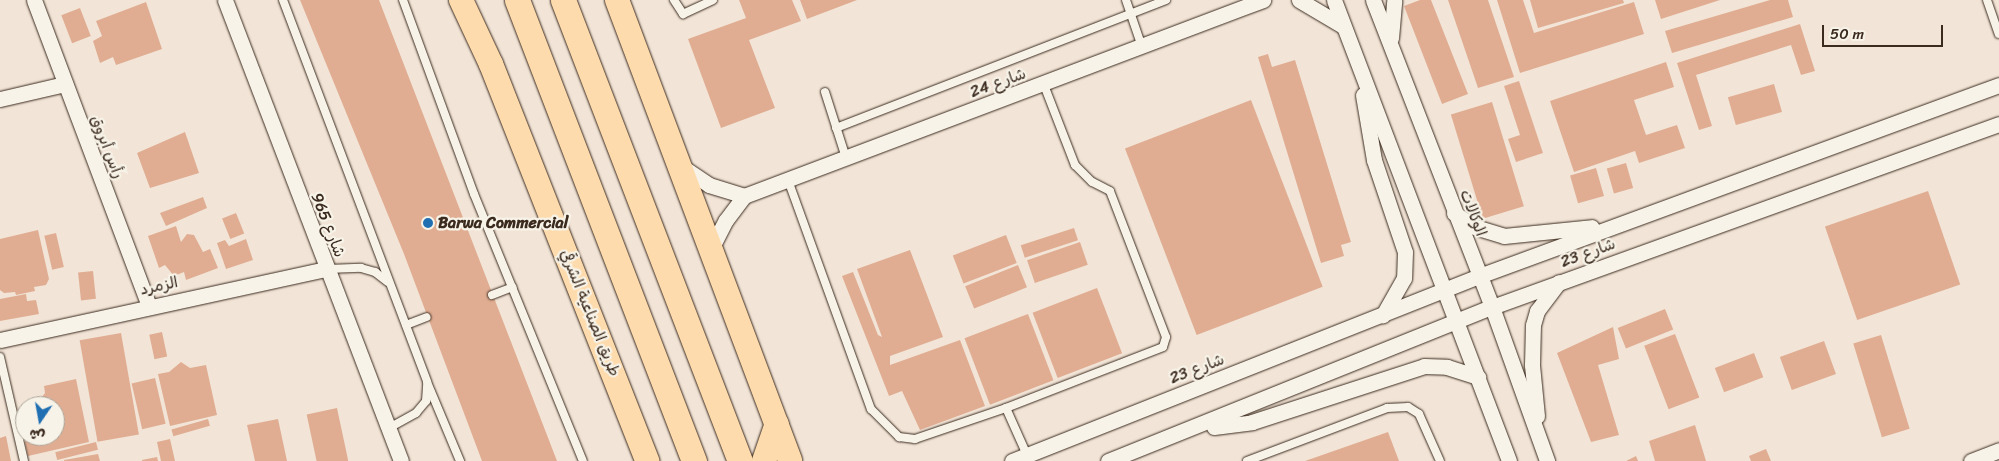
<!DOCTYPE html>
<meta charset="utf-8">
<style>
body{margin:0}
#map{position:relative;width:1999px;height:461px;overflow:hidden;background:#f2e5d7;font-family:Sriracha,"Playpen Sans Arabic",sans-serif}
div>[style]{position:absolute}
.building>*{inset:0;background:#e0ad92;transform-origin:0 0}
.roads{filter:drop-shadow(0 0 1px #3b2a1e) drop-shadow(0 0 1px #3b2a1e)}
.service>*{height:8px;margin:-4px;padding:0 4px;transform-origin:4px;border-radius:4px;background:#f7f3e8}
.minor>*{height:15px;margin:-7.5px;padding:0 7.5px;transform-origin:7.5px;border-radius:7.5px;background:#f7f3e8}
.primary>*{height:24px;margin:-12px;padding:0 12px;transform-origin:12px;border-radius:12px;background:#fedbac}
.trunk>*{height:25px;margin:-12.5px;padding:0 12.5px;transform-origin:12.5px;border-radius:12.5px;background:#fedbac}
.dots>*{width:14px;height:14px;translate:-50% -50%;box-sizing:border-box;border:2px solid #f7f3e8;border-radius:50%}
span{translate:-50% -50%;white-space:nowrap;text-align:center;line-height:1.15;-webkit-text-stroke:4.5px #f7f3e8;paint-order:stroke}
.street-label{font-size:16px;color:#3b2a1e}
.poi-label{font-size:16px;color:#3b2a1e;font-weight:700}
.left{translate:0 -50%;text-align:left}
.north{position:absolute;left:15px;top:396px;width:50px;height:50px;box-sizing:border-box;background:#f7f3e8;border:1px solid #aca397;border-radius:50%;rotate:192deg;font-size:14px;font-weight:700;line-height:20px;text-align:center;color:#3b2a1e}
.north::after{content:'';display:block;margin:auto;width:18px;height:22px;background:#1f6fb2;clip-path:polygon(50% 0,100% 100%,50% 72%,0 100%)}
.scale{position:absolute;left:1822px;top:25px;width:121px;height:22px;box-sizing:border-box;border:2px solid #3b2a1e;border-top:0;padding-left:6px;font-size:15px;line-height:18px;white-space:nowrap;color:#3b2a1e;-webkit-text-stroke:4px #f7f3e8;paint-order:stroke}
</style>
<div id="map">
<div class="building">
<div style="clip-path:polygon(300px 0,379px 0,557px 461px,482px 461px,404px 254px)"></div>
<div style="clip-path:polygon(739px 0,792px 0,801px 21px,749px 40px,775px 108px,721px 128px,688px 39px,746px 18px)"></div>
<div style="clip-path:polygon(800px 0,857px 0,807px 19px)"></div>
<div style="clip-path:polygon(1420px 0,1431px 0,1468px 94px,1442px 104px,1404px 6px)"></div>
<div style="clip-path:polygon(1448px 0,1488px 0,1514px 77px,1478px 88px)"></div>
<div style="clip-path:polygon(1497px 0,1523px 0,1534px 33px,1634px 2px,1644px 34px,1520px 73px)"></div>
<div style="clip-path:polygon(1530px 0,1623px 0,1624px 3px,1538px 28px)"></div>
<div style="clip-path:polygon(1655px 0,1720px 0,1661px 19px)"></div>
<div style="clip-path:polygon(1770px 0,1788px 0,1793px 17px,1672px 53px,1665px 31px)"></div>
<div style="clip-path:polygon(146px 2px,162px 49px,116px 65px,113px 57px,100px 63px,93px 41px,102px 36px,96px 21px)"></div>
<div style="left:80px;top:8px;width:30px;height:20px;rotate:69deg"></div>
<div style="clip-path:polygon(1800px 24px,1815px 71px,1801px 75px,1791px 45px,1696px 75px,1712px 126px,1699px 130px,1677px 63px)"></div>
<div style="clip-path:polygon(1268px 54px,1272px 67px,1295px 60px,1351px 242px,1341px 245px,1344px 256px,1321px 263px,1258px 57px)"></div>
<div style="clip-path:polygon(1666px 62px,1674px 87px,1634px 100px,1646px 135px,1677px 125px,1685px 148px,1639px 163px,1635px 151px,1574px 172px,1550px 101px)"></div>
<div style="clip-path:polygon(1519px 81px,1543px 153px,1516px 162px,1508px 139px,1520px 135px,1504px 86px)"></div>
<div style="left:1774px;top:84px;width:29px;height:48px;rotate:74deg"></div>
<div style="left:1251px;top:100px;width:200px;height:135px;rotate:69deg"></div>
<div style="left:1492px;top:102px;width:109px;height:43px;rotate:73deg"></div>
<div style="clip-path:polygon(185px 132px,199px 173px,150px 188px,137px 153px)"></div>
<div style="left:1626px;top:163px;width:26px;height:20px;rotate:74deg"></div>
<div style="left:1596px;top:168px;width:29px;height:27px;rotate:74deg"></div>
<div style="left:1928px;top:191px;width:99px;height:109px;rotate:71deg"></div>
<div style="clip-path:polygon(203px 197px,207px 208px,166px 226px,160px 213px)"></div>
<div style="left:236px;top:213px;width:22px;height:15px;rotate:68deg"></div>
<div style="clip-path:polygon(176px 226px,181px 242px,187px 234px,194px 235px,203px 252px,210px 249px,218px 268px,186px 280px,184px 272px,174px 276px,165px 265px,159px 268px,148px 236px)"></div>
<div style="left:1074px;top:228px;width:13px;height:56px;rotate:72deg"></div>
<div style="clip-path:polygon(38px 230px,49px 279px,46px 285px,34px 287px,35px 291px,16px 295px,15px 292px,4px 293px,0 290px,0 239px)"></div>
<div style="left:56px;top:233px;width:35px;height:12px;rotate:77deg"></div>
<div style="left:1006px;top:235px;width:30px;height:57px;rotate:69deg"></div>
<div style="clip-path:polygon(246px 239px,253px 260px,226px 269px,217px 243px,225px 240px,229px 246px)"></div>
<div style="left:1080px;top:242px;width:24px;height:56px;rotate:71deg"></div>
<div style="clip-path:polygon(910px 250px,943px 337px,890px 356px,890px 365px,960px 340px,985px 406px,920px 430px,902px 391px,889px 396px,842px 276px,853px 272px,878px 335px,882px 337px,857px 269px)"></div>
<div style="left:1018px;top:265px;width:24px;height:57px;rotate:68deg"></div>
<div style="left:93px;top:271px;width:28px;height:15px;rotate:84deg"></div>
<div style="left:1097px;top:288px;width:70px;height:69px;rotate:69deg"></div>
<div style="clip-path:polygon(26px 294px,27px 301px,36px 300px,39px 314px,0 321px,0 299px)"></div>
<div style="left:1665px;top:309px;width:22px;height:51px;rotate:68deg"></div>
<div style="left:1028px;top:314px;width:71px;height:68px;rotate:69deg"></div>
<div style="clip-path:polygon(1613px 327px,1619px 359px,1598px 365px,1619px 435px,1591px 442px,1557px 353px)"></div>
<div style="left:162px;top:332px;width:25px;height:13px;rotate:78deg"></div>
<div style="left:121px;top:333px;width:103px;height:42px;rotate:80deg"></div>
<div style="left:1675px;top:334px;width:68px;height:33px;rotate:69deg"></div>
<div style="left:1881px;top:335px;width:98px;height:29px;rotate:73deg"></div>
<div style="left:1824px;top:341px;width:35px;height:47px;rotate:70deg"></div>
<div style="left:1754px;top:353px;width:26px;height:42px;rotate:69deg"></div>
<div style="clip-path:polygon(181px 362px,190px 368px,206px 365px,217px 415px,170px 426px,158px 374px,169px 372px)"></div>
<div style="left:155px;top:378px;width:47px;height:24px;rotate:77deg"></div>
<div style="clip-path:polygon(76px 379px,89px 442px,28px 456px,22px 429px,25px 428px,25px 436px,55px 436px,55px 406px,35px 406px,45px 393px,44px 386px)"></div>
<div style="left:337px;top:408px;width:54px;height:31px;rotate:78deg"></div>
<div style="left:208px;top:419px;width:7px;height:38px;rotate:74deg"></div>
<div style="clip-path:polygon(278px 419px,287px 461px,255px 461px,247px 425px)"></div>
<div style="clip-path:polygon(1695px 425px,1706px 461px,1655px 461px,1649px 441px)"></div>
<div style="clip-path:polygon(1388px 432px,1399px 461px,1305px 461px)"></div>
<div style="clip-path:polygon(6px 436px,11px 461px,0 461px,0 438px)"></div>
<div style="clip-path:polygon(170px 439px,175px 461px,161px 461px,157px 442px)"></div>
<div style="left:96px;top:442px;width:8px;height:42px;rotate:76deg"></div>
<div style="clip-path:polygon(1766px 449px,1771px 461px,1751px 461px,1749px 456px)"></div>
<div style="clip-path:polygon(98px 454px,100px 461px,64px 461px,64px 460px)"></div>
<div style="clip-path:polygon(1636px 456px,1638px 461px,1626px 461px)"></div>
<div style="clip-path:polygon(157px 457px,158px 461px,142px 461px,142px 460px)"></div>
</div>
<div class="roads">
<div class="service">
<div style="left:283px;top:0;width:408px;rotate:69.3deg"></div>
<div style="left:427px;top:382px;width:86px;rotate:67.3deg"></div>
<div style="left:403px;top:0;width:207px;rotate:69.9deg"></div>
<div style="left:474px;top:194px;width:288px;rotate:67.8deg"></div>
<div style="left:674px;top:0;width:17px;rotate:57deg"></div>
<div style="left:683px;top:14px;width:33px;rotate:-25deg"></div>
<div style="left:1126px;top:0;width:50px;rotate:71.2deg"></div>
<div style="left:1987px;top:0;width:36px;rotate:71deg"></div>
<div style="left:825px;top:92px;width:69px;rotate:72.3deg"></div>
<div style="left:836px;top:128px;width:354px;rotate:-21.2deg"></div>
<div style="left:788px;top:180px;width:244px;rotate:70.1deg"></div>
<div style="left:871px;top:409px;width:40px;rotate:45deg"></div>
<div style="left:899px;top:437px;width:16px;rotate:7deg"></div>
<div style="left:915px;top:439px;width:96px;rotate:-18.8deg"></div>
<div style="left:1006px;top:408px;width:168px;rotate:-21.2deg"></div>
<div style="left:1163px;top:347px;width:10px;rotate:-73deg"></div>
<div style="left:1166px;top:337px;width:156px;rotate:-111deg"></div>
<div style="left:1110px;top:191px;width:20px;rotate:-153deg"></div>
<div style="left:1092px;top:182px;width:24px;rotate:-135deg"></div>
<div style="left:1075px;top:165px;width:86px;rotate:-111.2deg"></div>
<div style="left:327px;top:269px;width:34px;rotate:-2deg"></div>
<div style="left:361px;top:268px;width:15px;rotate:16deg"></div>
<div style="left:375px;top:272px;width:16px;rotate:38deg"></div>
<div style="left:492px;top:295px;width:22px;rotate:-21deg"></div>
<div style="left:406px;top:325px;width:22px;rotate:-21deg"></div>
<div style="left:0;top:357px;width:107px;rotate:77deg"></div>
<div style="left:1006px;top:408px;width:51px;rotate:65.9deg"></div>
<div style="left:389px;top:428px;width:31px;rotate:-29deg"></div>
<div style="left:416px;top:413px;width:16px;rotate:-50deg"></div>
<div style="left:426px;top:401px;width:16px;rotate:-86deg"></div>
<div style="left:1247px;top:461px;width:150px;rotate:-20.7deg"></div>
<div style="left:1387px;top:408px;width:21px;rotate:-3deg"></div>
<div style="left:1408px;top:407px;width:13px;rotate:32deg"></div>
<div style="left:1419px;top:414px;width:51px;rotate:65.9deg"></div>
</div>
<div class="minor">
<div style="left:34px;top:0;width:327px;rotate:69.4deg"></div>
<div style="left:225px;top:0;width:493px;rotate:69.1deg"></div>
<div style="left:1299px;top:0;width:51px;rotate:30.6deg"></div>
<div style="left:1334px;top:0;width:493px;rotate:69.2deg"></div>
<div style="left:1373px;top:0;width:329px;rotate:68.8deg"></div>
<div style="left:1492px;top:307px;width:164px;rotate:70.3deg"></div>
<div style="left:1391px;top:38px;width:38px;rotate:-85deg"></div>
<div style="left:1363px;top:95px;width:66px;rotate:80.4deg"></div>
<div style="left:1374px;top:160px;width:97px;rotate:71.4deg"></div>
<div style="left:1405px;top:252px;width:26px;rotate:92deg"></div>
<div style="left:1404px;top:278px;width:43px;rotate:119.6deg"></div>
<div style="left:0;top:99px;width:67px;rotate:-13deg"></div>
<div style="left:681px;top:166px;width:34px;rotate:34deg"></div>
<div style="left:709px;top:185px;width:37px;rotate:17deg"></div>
<div style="left:1454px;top:213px;width:25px;rotate:34deg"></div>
<div style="left:1475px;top:227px;width:30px;rotate:17deg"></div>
<div style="left:1504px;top:236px;width:88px;rotate:-5.8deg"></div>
<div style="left:712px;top:247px;width:30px;rotate:-63deg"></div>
<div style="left:726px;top:220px;width:30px;rotate:-53deg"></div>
<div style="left:744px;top:196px;width:555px;rotate:-20.69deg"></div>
<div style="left:0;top:340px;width:334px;rotate:-12.3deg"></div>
<div style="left:1537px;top:416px;width:51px;rotate:-95.6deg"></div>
<div style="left:1532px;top:365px;width:40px;rotate:-88.6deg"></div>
<div style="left:1533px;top:325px;width:15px;rotate:-74deg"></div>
<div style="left:1537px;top:311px;width:36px;rotate:-53deg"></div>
<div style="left:1214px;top:427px;width:38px;rotate:-7deg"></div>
<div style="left:1252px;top:422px;width:181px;rotate:-18deg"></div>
<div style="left:1424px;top:366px;width:23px;rotate:2deg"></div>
<div style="left:1447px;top:367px;width:33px;rotate:18deg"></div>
<div style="left:1012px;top:461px;width:502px;rotate:-21.61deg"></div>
<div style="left:1479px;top:276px;width:554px;rotate:-20.17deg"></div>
<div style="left:1108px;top:461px;width:414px;rotate:-21.9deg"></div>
<div style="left:1492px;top:307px;width:539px;rotate:-19.85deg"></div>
<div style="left:1971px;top:461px;width:30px;rotate:-21deg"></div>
</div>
<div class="primary">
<div style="left:461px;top:0;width:71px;rotate:64.9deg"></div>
<div style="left:491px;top:64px;width:427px;rotate:68.5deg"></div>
<div style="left:617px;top:0;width:492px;rotate:69.4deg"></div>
<div style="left:764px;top:461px;width:39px;rotate:-71deg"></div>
</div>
<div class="trunk">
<div style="left:517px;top:0;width:494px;rotate:69deg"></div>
<div style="left:563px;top:0;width:494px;rotate:69deg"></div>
</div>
</div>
<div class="dots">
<div style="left:428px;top:223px;background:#1f6fb2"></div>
</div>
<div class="street-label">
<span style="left:998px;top:83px;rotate:-20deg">شارع 24</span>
<span style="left:107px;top:147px;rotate:69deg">رأس أبروق</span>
<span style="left:1473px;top:213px;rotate:69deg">الوكالات</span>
<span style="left:328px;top:225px;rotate:69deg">شارع 965</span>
<span style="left:1588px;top:253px;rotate:-20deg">شارع 23</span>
<span style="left:159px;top:286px;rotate:-12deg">الزمرد</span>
<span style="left:590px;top:313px;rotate:68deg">طريق الصناعية الشرقي</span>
<span style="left:1197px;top:369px;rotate:-21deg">شارع 23</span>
</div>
<div class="poi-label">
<span class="left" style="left:438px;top:223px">Barwa Commercial</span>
</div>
<div class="north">ش</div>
<div class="scale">50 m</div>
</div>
